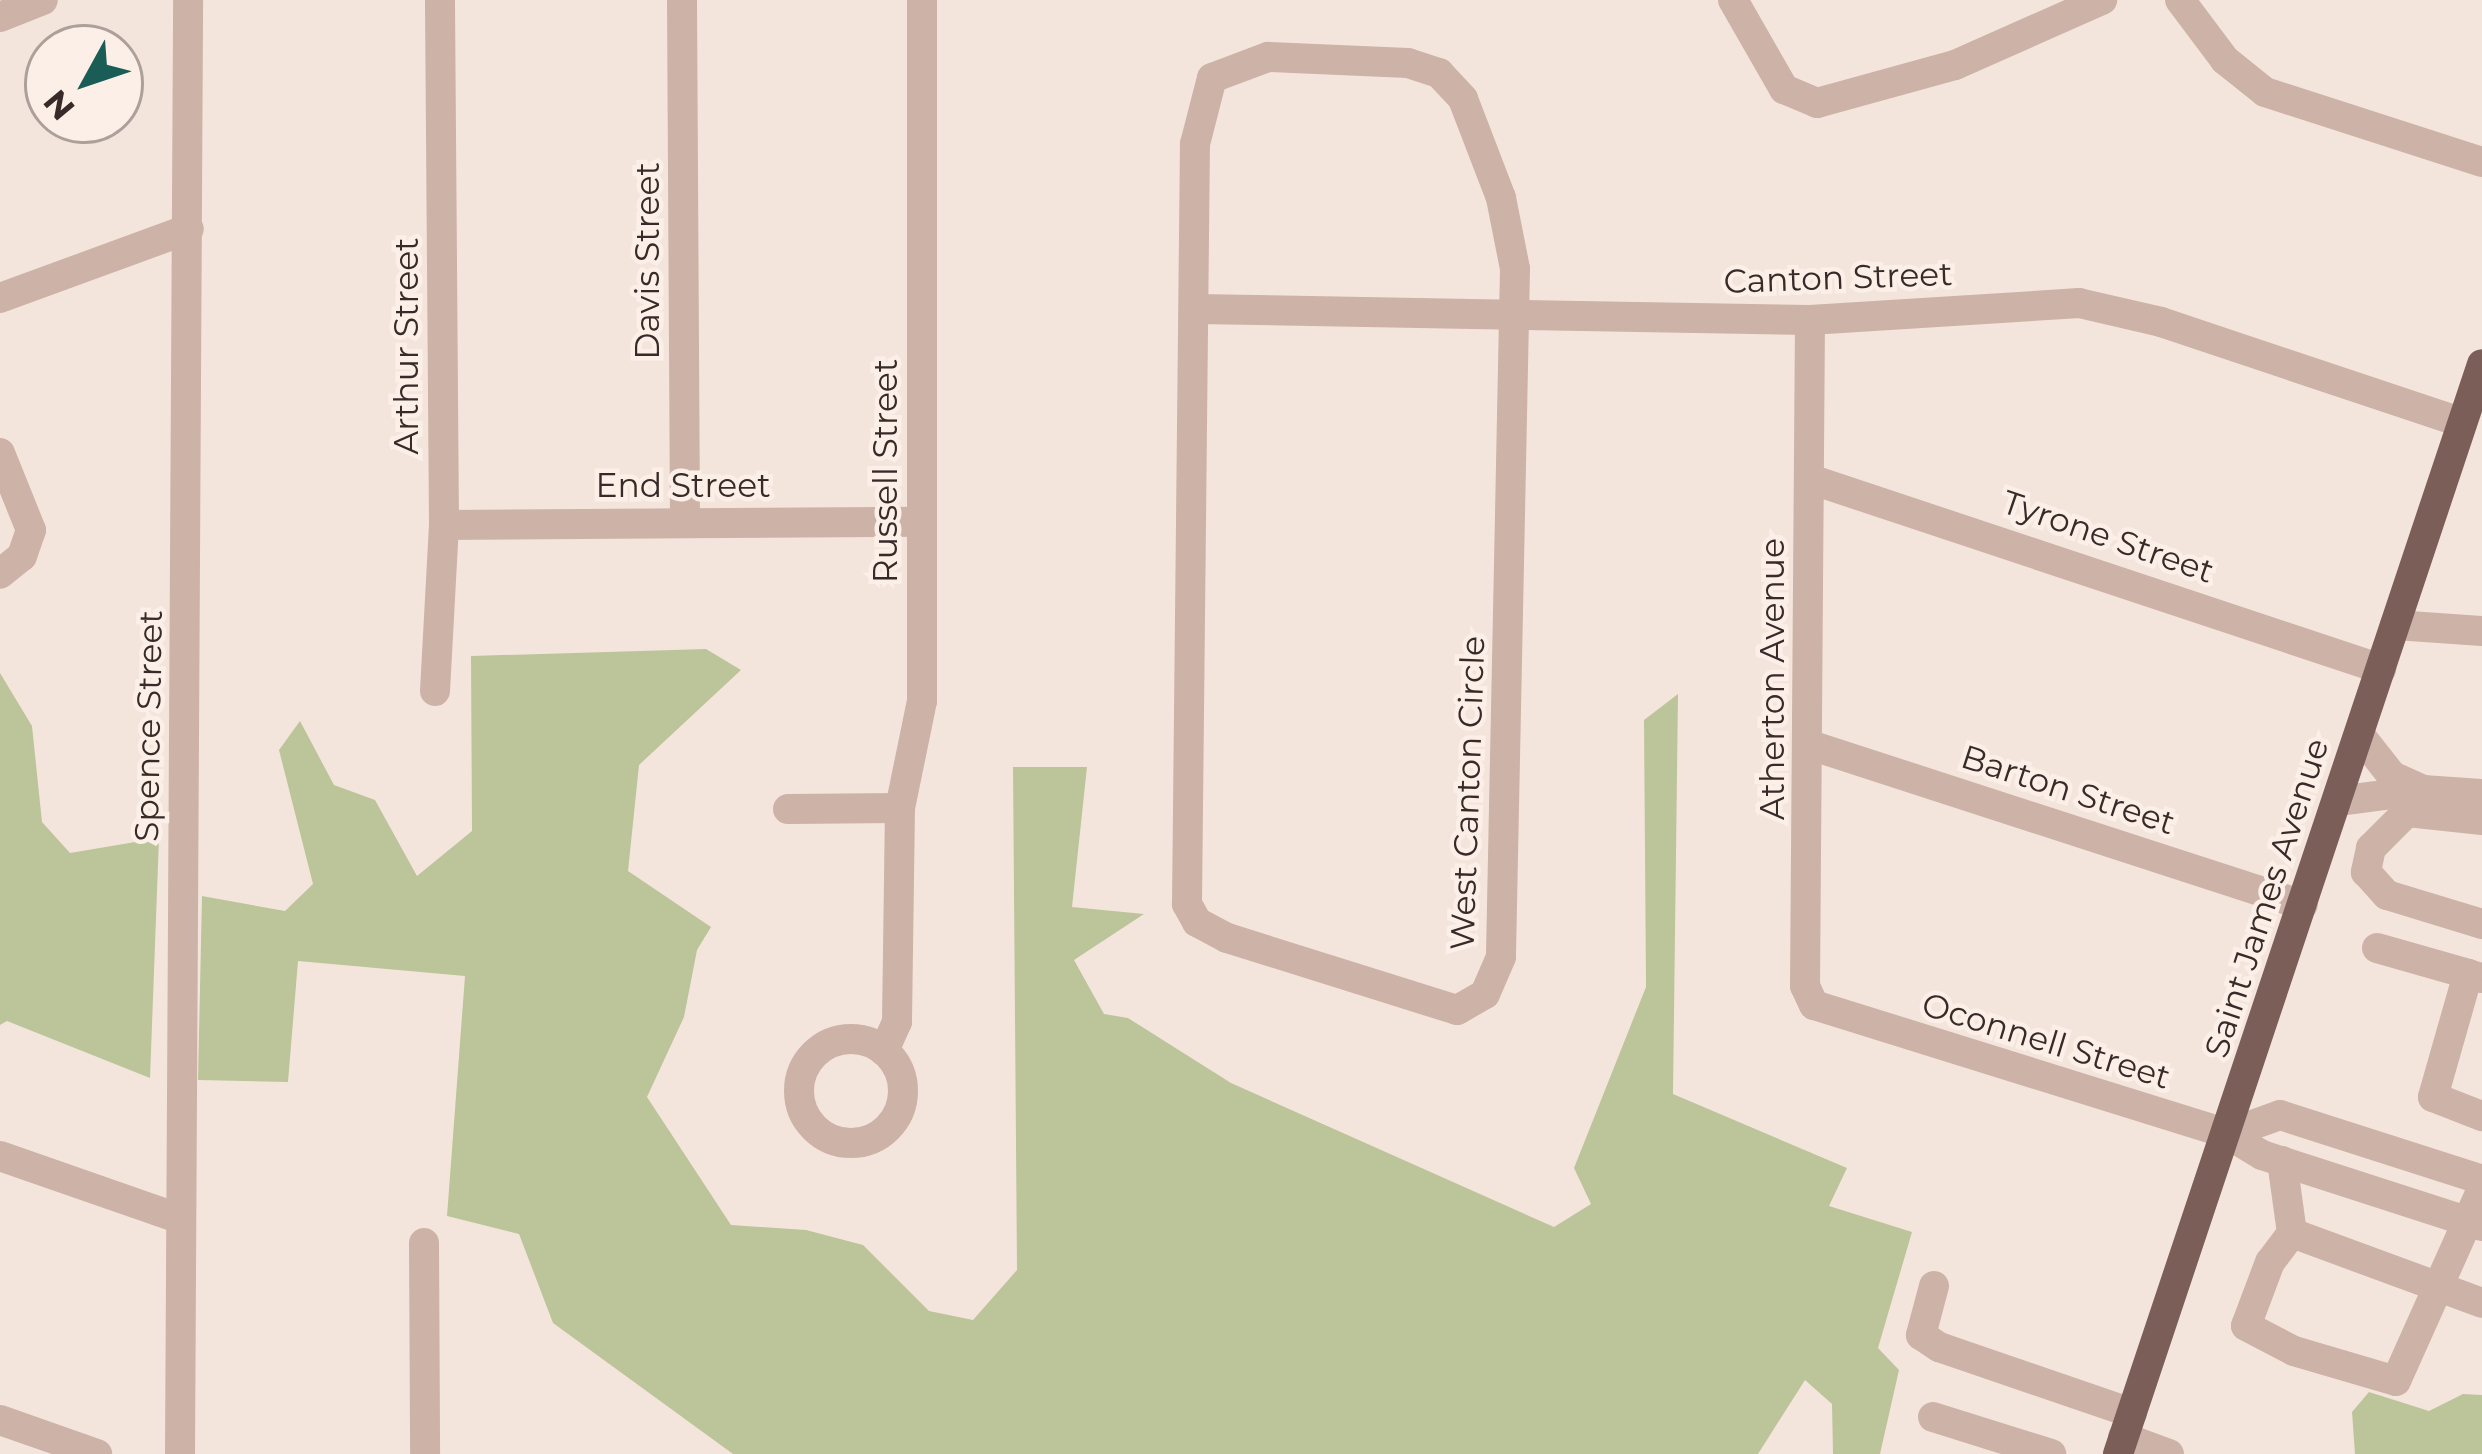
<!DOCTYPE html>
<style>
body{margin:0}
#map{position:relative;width:2482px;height:1454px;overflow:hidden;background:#f4e5dc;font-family:Montserrat,sans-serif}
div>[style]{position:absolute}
.green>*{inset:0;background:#bcc49a}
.minor>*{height:30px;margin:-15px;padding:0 15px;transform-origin:15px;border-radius:15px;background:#cdb2a7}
.minor>.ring{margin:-15px;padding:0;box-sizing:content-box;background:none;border:30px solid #cdb2a7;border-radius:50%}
.major>*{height:30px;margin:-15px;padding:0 15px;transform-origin:15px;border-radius:15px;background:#7b5e58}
span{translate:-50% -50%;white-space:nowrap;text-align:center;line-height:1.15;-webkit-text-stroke:9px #fbefe8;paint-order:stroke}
.street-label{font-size:33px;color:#382a28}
.north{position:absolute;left:24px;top:24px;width:120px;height:120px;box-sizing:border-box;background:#fbefe8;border:3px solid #ada09b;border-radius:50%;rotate:230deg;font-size:33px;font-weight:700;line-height:48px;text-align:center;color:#382a28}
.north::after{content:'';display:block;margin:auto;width:42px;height:54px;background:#1a5d57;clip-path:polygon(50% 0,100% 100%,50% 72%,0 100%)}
</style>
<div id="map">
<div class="green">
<div style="clip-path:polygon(706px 649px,741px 670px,639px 765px,628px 871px,711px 927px,697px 950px,684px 1017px,647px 1097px,731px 1225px,806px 1230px,863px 1245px,929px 1311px,973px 1320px,1017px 1270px,1013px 767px,1087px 767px,1072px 907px,1144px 914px,1074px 960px,1104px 1014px,1128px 1018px,1231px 1083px,1554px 1227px,1591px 1204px,1574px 1168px,1646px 987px,1644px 720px,1678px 694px,1673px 1094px,1847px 1168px,1829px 1206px,1912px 1232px,1878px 1348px,1899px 1370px,1880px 1454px,1833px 1454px,1832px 1404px,1805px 1380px,1758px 1454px,733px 1454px,553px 1323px,519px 1234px,447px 1216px,465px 976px,298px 961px,288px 1082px,198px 1080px,202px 896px,285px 911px,313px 884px,279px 750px,300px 721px,334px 785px,375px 800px,417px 876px,472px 831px,471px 656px)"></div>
<div style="clip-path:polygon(0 673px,32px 726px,42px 822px,70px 853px,159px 838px,150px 1078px,7px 1021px,0 1025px)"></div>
<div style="clip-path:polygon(2369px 1392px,2429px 1411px,2463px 1394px,2482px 1395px,2482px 1454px,2355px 1454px,2352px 1412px)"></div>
</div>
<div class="minor">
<div style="left:682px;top:0;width:521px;rotate:89.67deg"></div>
<div style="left:1733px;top:0;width:103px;rotate:60.2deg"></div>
<div style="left:1784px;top:89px;width:36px;rotate:23deg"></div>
<div style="left:1817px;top:103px;width:143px;rotate:-15.4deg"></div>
<div style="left:1955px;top:65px;width:161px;rotate:-23.9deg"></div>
<div style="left:2180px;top:0;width:75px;rotate:53.1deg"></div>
<div style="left:2225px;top:60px;width:51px;rotate:38.7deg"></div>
<div style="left:2265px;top:92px;width:228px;rotate:17.9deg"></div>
<div style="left:0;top:17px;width:46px;rotate:-21.6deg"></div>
<div style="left:1268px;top:57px;width:140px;rotate:2.5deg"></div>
<div style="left:1408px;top:63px;width:33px;rotate:18deg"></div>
<div style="left:1439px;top:73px;width:35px;rotate:47deg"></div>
<div style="left:1463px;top:99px;width:106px;rotate:69deg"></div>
<div style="left:1501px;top:198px;width:72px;rotate:78.8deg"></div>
<div style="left:1515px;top:269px;width:688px;rotate:91.17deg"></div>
<div style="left:1501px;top:957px;width:40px;rotate:113.4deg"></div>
<div style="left:1485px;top:994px;width:32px;rotate:150deg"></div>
<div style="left:1457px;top:1010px;width:241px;rotate:-162.6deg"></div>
<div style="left:1227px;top:938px;width:34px;rotate:-152deg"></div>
<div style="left:1197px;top:922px;width:21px;rotate:-119deg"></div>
<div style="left:1187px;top:904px;width:760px;rotate:-89.4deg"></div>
<div style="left:1195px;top:144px;width:68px;rotate:-75.6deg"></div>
<div style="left:1212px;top:78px;width:60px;rotate:-20.6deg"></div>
<div style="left:0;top:298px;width:201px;rotate:-20.1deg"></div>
<div style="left:1197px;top:309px;width:613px;rotate:1.03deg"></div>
<div style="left:1810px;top:320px;width:270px;rotate:-3.6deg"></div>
<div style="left:2079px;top:303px;width:84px;rotate:13deg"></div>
<div style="left:2161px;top:322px;width:317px;rotate:18.5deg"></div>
<div style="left:1810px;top:320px;width:666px;rotate:90.43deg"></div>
<div style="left:1805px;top:986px;width:21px;rotate:65deg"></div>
<div style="left:1814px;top:1005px;width:433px;rotate:17.3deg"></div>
<div style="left:2227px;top:1134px;width:41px;rotate:31deg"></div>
<div style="left:2262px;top:1155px;width:231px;rotate:17.9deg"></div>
<div style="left:0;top:453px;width:83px;rotate:68.1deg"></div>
<div style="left:31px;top:530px;width:28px;rotate:109deg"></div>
<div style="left:22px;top:556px;width:28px;rotate:141deg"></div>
<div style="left:1810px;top:479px;width:602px;rotate:18.4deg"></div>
<div style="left:444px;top:525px;width:478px;rotate:-0.4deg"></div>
<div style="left:2395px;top:625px;width:87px;rotate:3.9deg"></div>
<div style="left:435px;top:691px;width:166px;rotate:-86.9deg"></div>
<div style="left:444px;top:525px;width:525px;rotate:-90.44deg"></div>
<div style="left:2359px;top:734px;width:53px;rotate:51.8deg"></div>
<div style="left:2392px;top:776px;width:34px;rotate:24deg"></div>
<div style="left:1810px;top:745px;width:518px;rotate:17.98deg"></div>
<div style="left:2338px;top:801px;width:86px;rotate:-7.4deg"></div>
<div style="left:2423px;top:790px;width:59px;rotate:3.9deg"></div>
<div style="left:788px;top:809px;width:112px;rotate:-0.5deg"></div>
<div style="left:2482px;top:820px;width:75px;rotate:-173.9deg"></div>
<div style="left:2407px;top:812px;width:51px;rotate:135deg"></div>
<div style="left:2371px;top:848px;width:25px;rotate:102deg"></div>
<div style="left:2366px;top:872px;width:31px;rotate:48deg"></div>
<div style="left:2387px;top:895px;width:99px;rotate:17deg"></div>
<div style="left:2377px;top:948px;width:95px;rotate:15.9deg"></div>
<div style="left:2482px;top:978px;width:15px;rotate:-164deg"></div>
<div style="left:2468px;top:974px;width:128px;rotate:105.9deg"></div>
<div style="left:2433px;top:1097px;width:53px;rotate:21.2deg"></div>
<div class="ring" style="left:799px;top:1039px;width:74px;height:74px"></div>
<div style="left:884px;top:1051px;width:32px;rotate:-66deg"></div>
<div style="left:897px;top:1022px;width:214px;rotate:-89.2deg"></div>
<div style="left:900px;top:808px;width:109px;rotate:-78.4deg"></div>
<div style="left:922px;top:701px;width:701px;rotate:-90deg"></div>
<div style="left:2227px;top:1134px;width:56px;rotate:-19.7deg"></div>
<div style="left:2280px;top:1115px;width:212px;rotate:17.8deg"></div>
<div style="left:0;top:1156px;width:188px;rotate:19.2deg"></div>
<div style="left:2282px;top:1161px;width:73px;rotate:82.1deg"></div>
<div style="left:2292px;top:1233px;width:36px;rotate:127deg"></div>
<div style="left:2270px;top:1262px;width:68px;rotate:110.6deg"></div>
<div style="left:2246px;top:1326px;width:54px;rotate:27.5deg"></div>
<div style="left:2294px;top:1351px;width:106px;rotate:16.4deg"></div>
<div style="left:2396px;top:1381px;width:210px;rotate:-65.9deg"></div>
<div style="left:2292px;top:1233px;width:202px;rotate:20.2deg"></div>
<div style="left:424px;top:1243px;width:211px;rotate:89.7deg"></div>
<div style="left:1934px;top:1286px;width:51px;rotate:104.9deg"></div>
<div style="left:1921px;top:1335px;width:22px;rotate:34deg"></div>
<div style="left:1939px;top:1347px;width:204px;rotate:18.9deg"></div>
<div style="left:1933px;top:1417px;width:124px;rotate:17.4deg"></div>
<div style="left:0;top:1420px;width:103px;rotate:19.3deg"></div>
<div style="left:2123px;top:1437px;width:49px;rotate:20.3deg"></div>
<div style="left:180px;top:1454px;width:1454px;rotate:-89.68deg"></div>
</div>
<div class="major">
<div style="left:2118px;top:1454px;width:1149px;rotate:-71.53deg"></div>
</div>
<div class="street-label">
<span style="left:648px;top:261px;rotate:-90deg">Davis Street</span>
<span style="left:1838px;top:278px;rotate:-2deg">Canton Street</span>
<span style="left:407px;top:346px;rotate:-90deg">Arthur Street</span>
<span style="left:886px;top:471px;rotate:-90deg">Russell Street</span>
<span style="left:683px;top:486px">End Street</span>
<span style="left:2108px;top:537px;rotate:19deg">Tyrone Street</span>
<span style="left:1773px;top:679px;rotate:-90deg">Atherton Avenue</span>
<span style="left:149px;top:726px;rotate:-89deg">Spence Street</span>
<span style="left:2068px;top:790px;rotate:18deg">Barton Street</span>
<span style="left:1468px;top:793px;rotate:-88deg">West Canton Circle</span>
<span style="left:2267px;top:898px;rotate:-72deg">Saint James Avenue</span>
<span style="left:2046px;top:1041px;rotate:17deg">Oconnell Street</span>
</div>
<div class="north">N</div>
</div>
